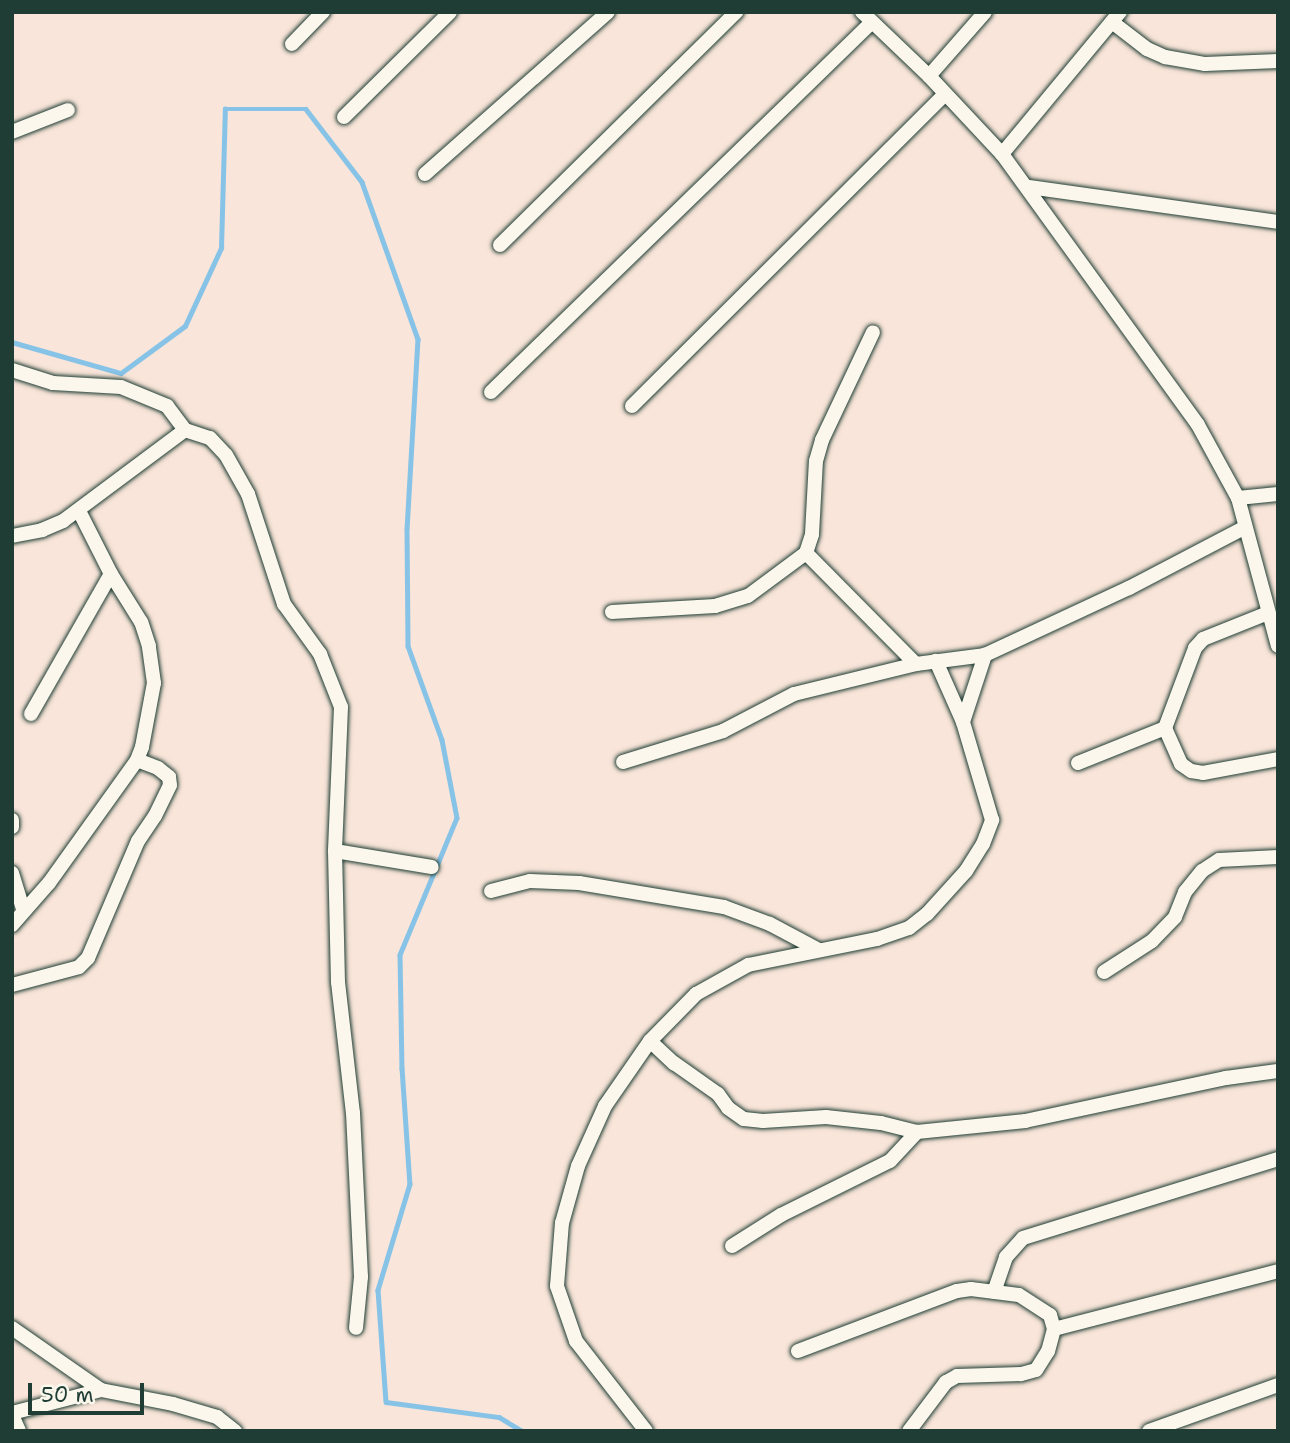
<!DOCTYPE html>
<style>
body{margin:0}
#map{position:relative;width:1290px;height:1443px;overflow:hidden;background:#f9e5d9;font-family:"Shantell Sans",sans-serif}
div>[style]{position:absolute}
.stream>*{height:4.5px;margin:-2.25px;padding:0 2.25px;transform-origin:2.25px;border-radius:2.25px;background:#87c3e7}
.roads{filter:drop-shadow(0 0 2px #1f3d34) drop-shadow(0 0 2px #1f3d34)}
.minor>*{height:14px;margin:-7px;padding:0 7px;transform-origin:7px;border-radius:7px;background:#fbf7ec}
.tertiary>*{height:18px;margin:-9px;padding:0 9px;transform-origin:9px;border-radius:9px;background:#fbf7ec}
span{translate:-50% -50%;white-space:nowrap;text-align:center;line-height:1.15;-webkit-text-stroke:6px #fbf7ec;paint-order:stroke}
.frame{position:absolute;inset:0;border:14px solid #1f3d34;pointer-events:none}
.scale{position:absolute;left:28px;top:1383px;width:116px;height:32px;box-sizing:border-box;border:4px solid #1f3d34;border-top:0;padding-left:9px;font-size:21px;line-height:24px;white-space:nowrap;color:#1f3d34;-webkit-text-stroke:5px #fbf7ec;paint-order:stroke}
</style>
<div id="map">
<div class="stream">
<div style="left:12px;top:342px;width:113px;rotate:15.9deg"></div>
<div style="left:121px;top:373px;width:79px;rotate:-36.3deg"></div>
<div style="left:185px;top:326px;width:86px;rotate:-65.2deg"></div>
<div style="left:221px;top:248px;width:139px;rotate:-88.4deg"></div>
<div style="left:225px;top:109px;width:81px"></div>
<div style="left:306px;top:109px;width:92px;rotate:52.5deg"></div>
<div style="left:362px;top:182px;width:167px;rotate:70.4deg"></div>
<div style="left:418px;top:339px;width:189px;rotate:93.3deg"></div>
<div style="left:407px;top:528px;width:118px;rotate:89.5deg"></div>
<div style="left:408px;top:646px;width:100px;rotate:70.1deg"></div>
<div style="left:442px;top:740px;width:79px;rotate:79.1deg"></div>
<div style="left:457px;top:818px;width:148px;rotate:112.6deg"></div>
<div style="left:400px;top:955px;width:113px;rotate:89deg"></div>
<div style="left:402px;top:1068px;width:116px;rotate:86.1deg"></div>
<div style="left:410px;top:1184px;width:111px;rotate:106.8deg"></div>
<div style="left:378px;top:1290px;width:112px;rotate:85.9deg"></div>
<div style="left:386px;top:1402px;width:114px;rotate:7.6deg"></div>
<div style="left:499px;top:1417px;width:27px;rotate:31deg"></div>
</div>
<div class="roads">
<div class="minor">
<div style="left:862px;top:12px;width:93px;rotate:43.7deg"></div>
<div style="left:929px;top:76px;width:107px;rotate:46.9deg"></div>
<div style="left:1002px;top:154px;width:334px;rotate:54.1deg"></div>
<div style="left:1198px;top:425px;width:83px;rotate:61.3deg"></div>
<div style="left:1238px;top:498px;width:153px;rotate:74.9deg"></div>
<div style="left:1112px;top:22px;width:44px;rotate:37.6deg"></div>
<div style="left:1147px;top:49px;width:20px;rotate:24deg"></div>
<div style="left:1165px;top:57px;width:41px;rotate:9.9deg"></div>
<div style="left:1205px;top:64px;width:73px;rotate:-2.4deg"></div>
<div style="left:292px;top:44px;width:45px;rotate:-45.9deg"></div>
<div style="left:929px;top:76px;width:85px;rotate:-48.8deg"></div>
<div style="left:344px;top:117px;width:149px;rotate:-44.7deg"></div>
<div style="left:12px;top:132px;width:60px;rotate:-21.4deg"></div>
<div style="left:1002px;top:154px;width:185px;rotate:-50.3deg"></div>
<div style="left:425px;top:174px;width:244px;rotate:-41.5deg"></div>
<div style="left:1029px;top:187px;width:251px;rotate:8deg"></div>
<div style="left:500px;top:245px;width:332px;rotate:-44.6deg"></div>
<div style="left:12px;top:370px;width:43px;rotate:17.6deg"></div>
<div style="left:53px;top:383px;width:68px;rotate:3.4deg"></div>
<div style="left:121px;top:387px;width:50px;rotate:22.4deg"></div>
<div style="left:167px;top:406px;width:30px;rotate:53deg"></div>
<div style="left:491px;top:392px;width:530px;rotate:-44.16deg"></div>
<div style="left:632px;top:406px;width:442px;rotate:-44.9deg"></div>
<div style="left:1238px;top:498px;width:40px;rotate:-5.7deg"></div>
<div style="left:12px;top:536px;width:31px;rotate:-11deg"></div>
<div style="left:42px;top:530px;width:23px;rotate:-23deg"></div>
<div style="left:63px;top:521px;width:152px;rotate:-36.7deg"></div>
<div style="left:185px;top:430px;width:26px;rotate:18deg"></div>
<div style="left:210px;top:438px;width:23px;rotate:47deg"></div>
<div style="left:226px;top:455px;width:45px;rotate:60.6deg"></div>
<div style="left:248px;top:494px;width:116px;rotate:71.9deg"></div>
<div style="left:284px;top:604px;width:62px;rotate:54.2deg"></div>
<div style="left:320px;top:654px;width:57px;rotate:68.4deg"></div>
<div style="left:341px;top:707px;width:144px;rotate:92.4deg"></div>
<div style="left:335px;top:851px;width:98px;rotate:9.4deg"></div>
<div style="left:806px;top:553px;width:156px;rotate:45.3deg"></div>
<div style="left:612px;top:612px;width:103px;rotate:-3.3deg"></div>
<div style="left:715px;top:606px;width:34px;rotate:-17deg"></div>
<div style="left:748px;top:596px;width:72px;rotate:-36.6deg"></div>
<div style="left:806px;top:553px;width:20px;rotate:-72deg"></div>
<div style="left:812px;top:534px;width:73px;rotate:-86.9deg"></div>
<div style="left:816px;top:461px;width:22px;rotate:-74deg"></div>
<div style="left:822px;top:440px;width:119px;rotate:-64.7deg"></div>
<div style="left:31px;top:714px;width:161px;rotate:-60.3deg"></div>
<div style="left:963px;top:722px;width:71px;rotate:-71.8deg"></div>
<div style="left:1165px;top:728px;width:39px;rotate:66deg"></div>
<div style="left:1181px;top:764px;width:12px;rotate:35deg"></div>
<div style="left:1191px;top:771px;width:12px;rotate:9deg"></div>
<div style="left:1203px;top:773px;width:76px;rotate:-10.6deg"></div>
<div style="left:623px;top:762px;width:105px;rotate:-17.2deg"></div>
<div style="left:723px;top:731px;width:80px;rotate:-27.5deg"></div>
<div style="left:794px;top:694px;width:126px;rotate:-13.8deg"></div>
<div style="left:916px;top:664px;width:70px;rotate:-7.4deg"></div>
<div style="left:985px;top:655px;width:159px;rotate:-25deg"></div>
<div style="left:1129px;top:588px;width:130px;rotate:-27.6deg"></div>
<div style="left:1078px;top:763px;width:94px;rotate:-21.9deg"></div>
<div style="left:1165px;top:728px;width:85px;rotate:-69.4deg"></div>
<div style="left:1195px;top:648px;width:12px;rotate:-48deg"></div>
<div style="left:1203px;top:639px;width:70px;rotate:-21.8deg"></div>
<div style="left:12px;top:820px;width:7px;rotate:90deg"></div>
<div style="left:335px;top:851px;width:131px;rotate:88.7deg"></div>
<div style="left:338px;top:982px;width:132px;rotate:83.5deg"></div>
<div style="left:353px;top:1113px;width:164px;rotate:87.2deg"></div>
<div style="left:361px;top:1277px;width:51px;rotate:95.6deg"></div>
<div style="left:12px;top:873px;width:38px;rotate:73deg"></div>
<div style="left:491px;top:891px;width:40px;rotate:-14.4deg"></div>
<div style="left:530px;top:881px;width:49px;rotate:2.3deg"></div>
<div style="left:579px;top:883px;width:147px;rotate:9.4deg"></div>
<div style="left:724px;top:907px;width:49px;rotate:20.3deg"></div>
<div style="left:770px;top:924px;width:55px;rotate:28deg"></div>
<div style="left:12px;top:925px;width:56px;rotate:-48.6deg"></div>
<div style="left:49px;top:883px;width:151px;rotate:-54.4deg"></div>
<div style="left:137px;top:760px;width:14px;rotate:-69deg"></div>
<div style="left:142px;top:747px;width:65px;rotate:-79.4deg"></div>
<div style="left:154px;top:683px;width:37px;rotate:-98deg"></div>
<div style="left:149px;top:646px;width:25px;rotate:-108deg"></div>
<div style="left:141px;top:622px;width:57px;rotate:-122deg"></div>
<div style="left:111px;top:574px;width:71px;rotate:-116.9deg"></div>
<div style="left:1104px;top:972px;width:57px;rotate:-32.9deg"></div>
<div style="left:1152px;top:941px;width:33px;rotate:-46deg"></div>
<div style="left:1175px;top:917px;width:27px;rotate:-68deg"></div>
<div style="left:1185px;top:892px;width:27px;rotate:-51deg"></div>
<div style="left:1202px;top:871px;width:20px;rotate:-33deg"></div>
<div style="left:1219px;top:860px;width:59px;rotate:-2.9deg"></div>
<div style="left:12px;top:985px;width:69px;rotate:-15deg"></div>
<div style="left:79px;top:967px;width:13px;rotate:-45deg"></div>
<div style="left:88px;top:958px;width:127px;rotate:-66.9deg"></div>
<div style="left:138px;top:841px;width:30px;rotate:-56deg"></div>
<div style="left:155px;top:816px;width:34px;rotate:-64deg"></div>
<div style="left:170px;top:785px;width:8px;rotate:-97deg"></div>
<div style="left:169px;top:777px;width:14px;rotate:-141deg"></div>
<div style="left:158px;top:768px;width:22px;rotate:-159deg"></div>
<div style="left:650px;top:1041px;width:33px;rotate:43deg"></div>
<div style="left:674px;top:1063px;width:54px;rotate:35.2deg"></div>
<div style="left:718px;top:1094px;width:17px;rotate:54deg"></div>
<div style="left:728px;top:1108px;width:19px;rotate:35deg"></div>
<div style="left:744px;top:1119px;width:19px;rotate:6deg"></div>
<div style="left:763px;top:1121px;width:63px;rotate:-3.6deg"></div>
<div style="left:826px;top:1117px;width:55px;rotate:6.2deg"></div>
<div style="left:881px;top:1123px;width:37px;rotate:14deg"></div>
<div style="left:917px;top:1132px;width:109px;rotate:-5.8deg"></div>
<div style="left:1025px;top:1121px;width:206px;rotate:-12.1deg"></div>
<div style="left:1226px;top:1078px;width:52px;rotate:-7.7deg"></div>
<div style="left:732px;top:1246px;width:58px;rotate:-32.3deg"></div>
<div style="left:781px;top:1215px;width:122px;rotate:-26.4deg"></div>
<div style="left:890px;top:1161px;width:40px;rotate:-47deg"></div>
<div style="left:994px;top:1292px;width:37px;rotate:-71deg"></div>
<div style="left:1006px;top:1257px;width:25px;rotate:-48deg"></div>
<div style="left:1023px;top:1238px;width:267px;rotate:-17.2deg"></div>
<div style="left:12px;top:1328px;width:108px;rotate:34.9deg"></div>
<div style="left:101px;top:1390px;width:73px;rotate:11deg"></div>
<div style="left:173px;top:1404px;width:46px;rotate:16.5deg"></div>
<div style="left:217px;top:1417px;width:23px;rotate:38deg"></div>
<div style="left:1054px;top:1329px;width:231px;rotate:-14.5deg"></div>
<div style="left:798px;top:1351px;width:170px;rotate:-20.7deg"></div>
<div style="left:957px;top:1291px;width:14px;rotate:-8deg"></div>
<div style="left:971px;top:1289px;width:48px;rotate:7.1deg"></div>
<div style="left:1019px;top:1295px;width:37px;rotate:33deg"></div>
<div style="left:1050px;top:1315px;width:15px;rotate:74deg"></div>
<div style="left:1054px;top:1329px;width:23px;rotate:105deg"></div>
<div style="left:1048px;top:1351px;width:22px;rotate:122deg"></div>
<div style="left:1036px;top:1370px;width:16px;rotate:165deg"></div>
<div style="left:1021px;top:1374px;width:64px;rotate:178.2deg"></div>
<div style="left:957px;top:1376px;width:13px;rotate:151deg"></div>
<div style="left:946px;top:1382px;width:61px;rotate:127.1deg"></div>
<div style="left:12px;top:1413px;width:92px;rotate:-14.5deg"></div>
<div style="left:646px;top:1431px;width:114px;rotate:-127.9deg"></div>
<div style="left:576px;top:1341px;width:58px;rotate:-109.1deg"></div>
<div style="left:557px;top:1286px;width:63px;rotate:-85.5deg"></div>
<div style="left:562px;top:1223px;width:59px;rotate:-74.3deg"></div>
<div style="left:578px;top:1166px;width:66px;rotate:-65.8deg"></div>
<div style="left:605px;top:1106px;width:79px;rotate:-55.3deg"></div>
<div style="left:650px;top:1041px;width:66px;rotate:-45.6deg"></div>
<div style="left:696px;top:994px;width:60px;rotate:-29.1deg"></div>
<div style="left:748px;top:965px;width:132px;rotate:-11.4deg"></div>
<div style="left:877px;top:939px;width:34px;rotate:-19deg"></div>
<div style="left:909px;top:928px;width:23px;rotate:-38deg"></div>
<div style="left:927px;top:914px;width:58px;rotate:-47.8deg"></div>
<div style="left:966px;top:871px;width:32px;rotate:-58deg"></div>
<div style="left:983px;top:844px;width:26px;rotate:-69deg"></div>
<div style="left:992px;top:820px;width:102px;rotate:-106.5deg"></div>
<div style="left:963px;top:722px;width:67px;rotate:-113.9deg"></div>
<div style="left:1149px;top:1431px;width:137px;rotate:-19.6deg"></div>
</div>
<div class="tertiary">
<div style="left:12px;top:1420px;width:12px;rotate:66deg"></div>
</div>
</div>
<div class="frame"></div>
<div class="scale">50 m</div>
</div>
